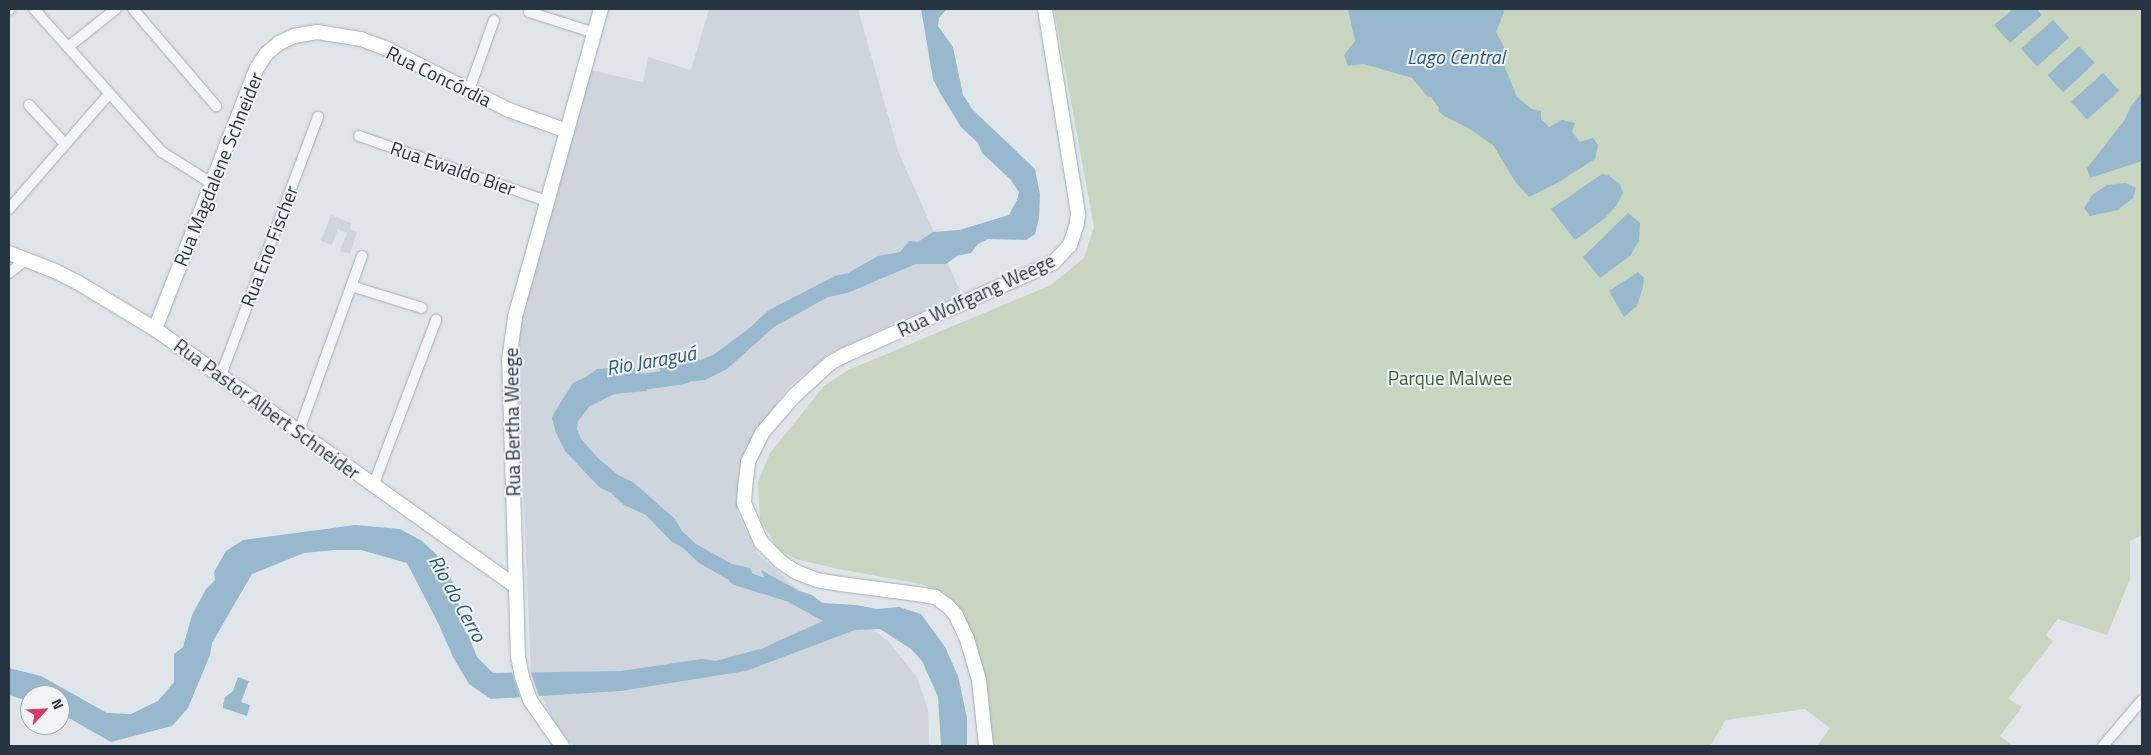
<!DOCTYPE html>
<meta charset="utf-8">
<style>
body{margin:0}
#map{position:relative;width:2151px;height:755px;overflow:hidden;background:#e0e5ea;font-family:"Titillium Web",sans-serif}
div>[style]{position:absolute}
.built>*{inset:0;background:#ced5dc}
.green>*{inset:0;background:#c8d5c0}
.water>*{inset:0;background:#98b9cd;transform-origin:0 0}
.pier>*{inset:0;background:#e0e5ea}
.river>*{height:16px;margin:-8px;padding:0 8px;transform-origin:8px;border-radius:8px;background:#98b9cd}
.roads{filter:drop-shadow(0 0 1px #a5adb5) drop-shadow(0 0 1px #a5adb5)}
.street>*{height:10px;margin:-5px;padding:0 5px;transform-origin:5px;border-radius:5px;background:#f3f5f8}
.secondary>*{height:14px;margin:-7px;padding:0 7px;transform-origin:7px;border-radius:7px;background:#fff}
span{translate:-50% -50%;white-space:nowrap;text-align:center;line-height:1.15;-webkit-text-stroke:4px #f0f4f7;paint-order:stroke}
.street-label{font-size:19px;color:#273543}
.park-label{font-size:19px;color:#416033}
.water-label{font-size:20px;color:#2e5a7a;font-style:italic}
.frame{position:absolute;inset:0;border:10px solid #273543;pointer-events:none}
.north{position:absolute;left:20px;top:685px;width:50px;height:50px;box-sizing:border-box;background:#f0f4f7;border:1px solid #a0a8af;border-radius:50%;rotate:65deg;font-size:14px;font-weight:700;line-height:20px;text-align:center;color:#273543}
.north::after{content:'';display:block;margin:auto;width:18px;height:22px;background:#d93b67;clip-path:polygon(50% 0,100% 100%,50% 72%,0 100%)}
</style>
<div id="map">
<div class="built">
<div style="clip-path:polygon(709px 9px,858px 9px,898px 151px,963px 298px,899px 321px,829px 354px,790px 386px,759px 428px,746px 449px,740px 474px,737px 512px,758px 554px,795px 587px,874px 630px,888px 641px,917px 677px,928px 710px,929px 746px,573px 746px,554px 723px,531px 673px,516px 328px,590px 70px,643px 82px,648px 57px,691px 70px)"></div>
<div style="clip-path:polygon(331px 215px,351px 223px,350px 229px,357px 232px,350px 254px,340px 251px,347px 233px,338px 229px,332px 245px,321px 241px)"></div>
</div>
<div class="green">
<div style="clip-path:polygon(1054px 9px,2142px 9px,2142px 535px,2130px 541px,2130px 579px,2107px 635px,2058px 619px,2046px 635px,2053px 641px,2008px 699px,2022px 707px,2000px 736px,2013px 746px,1817px 746px,1830px 728px,1805px 709px,1726px 720px,1710px 746px,993px 746px,978px 663px,960px 612px,943px 592px,921px 584px,838px 569px,796px 559px,777px 548px,760px 519px,758px 482px,770px 453px,824px 386px,846px 371px,1051px 285px,1084px 258px,1094px 227px)"></div>
</div>
<div class="water">
<div style="clip-path:polygon(921px 9px,947px 9px,939px 18px,938px 26px,953px 47px,963px 95px,973px 110px,1035px 169px,1040px 194px,1039px 218px,1035px 234px,1026px 240px,988px 239px,978px 244px,971px 253px,957px 256px,946px 264px,916px 264px,847px 293px,828px 297px,774px 327px,727px 369px,705px 380px,676px 383px,666px 386px,659px 367px,677px 364px,691px 357px,701px 360px,713px 355px,746px 331px,769px 310px,835px 276px,848px 273px,878px 256px,900px 252px,909px 241px,918px 242px,933px 232px,959px 230px,1009px 215px,1017px 200px,1019px 192px,1010px 179px,982px 153px,978px 143px,961px 127px,940px 93px,933px 79px)"></div>
<div style="clip-path:polygon(1348px 9px,1503px 9px,1504px 12px,1496px 32px,1504px 47px,1503px 63px,1517px 97px,1532px 109px,1541px 111px,1541px 119px,1549px 127px,1562px 120px,1575px 123px,1572px 132px,1580px 142px,1593px 138px,1598px 145px,1595px 159px,1557px 183px,1529px 197px,1516px 183px,1493px 145px,1468px 128px,1444px 116px,1438px 111px,1439px 108px,1431px 97px,1428px 97px,1412px 78px,1364px 64px,1348px 66px,1344px 55px,1355px 41px)"></div>
<div style="clip-path:polygon(2013px 9px,2037px 9px,2042px 15px,2010px 43px,1994px 25px)"></div>
<div style="left:2053px;top:20px;width:24px;height:43px;rotate:48deg"></div>
<div style="left:2079px;top:46px;width:23px;height:43px;rotate:47deg"></div>
<div style="left:2103px;top:73px;width:24px;height:43px;rotate:48deg"></div>
<div style="clip-path:polygon(2141px 94px,2142px 161px,2090px 178px,2087px 168px,2124px 121px,2131px 106px)"></div>
<div style="clip-path:polygon(1602px 174px,1608px 175px,1620px 184px,1623px 193px,1616px 206px,1605px 218px,1575px 240px,1551px 209px)"></div>
<div style="clip-path:polygon(2126px 183px,2136px 188px,2133px 198px,2118px 210px,2090px 216px,2084px 208px,2092px 195px,2107px 185px)"></div>
<div style="clip-path:polygon(1628px 213px,1640px 223px,1639px 241px,1630px 256px,1600px 278px,1583px 257px)"></div>
<div style="clip-path:polygon(1638px 272px,1644px 278px,1643px 287px,1637px 306px,1624px 317px,1609px 291px)"></div>
<div style="clip-path:polygon(609px 368px,639px 368px,647px 391px,614px 394px,590px 406px,578px 421px,577px 429px,581px 439px,598px 458px,618px 475px,633px 482px,675px 519px,682px 531px,696px 544px,732px 564px,750px 568px,758px 588px,749px 583px,727px 579px,699px 563px,683px 548px,671px 541px,646px 515px,624px 505px,611px 493px,599px 487px,565px 451px,556px 433px,552px 418px,554px 413px,573px 383px,586px 377px,597px 369px)"></div>
<div style="clip-path:polygon(355px 525px,400px 529px,422px 541px,438px 556px,453px 583px,465px 627px,477px 657px,493px 673px,621px 671px,702px 659px,716px 661px,763px 648px,823px 621px,770px 592px,761px 570px,799px 591px,812px 595px,822px 603px,856px 605px,877px 609px,899px 607px,921px 614px,945px 647px,958px 676px,967px 718px,967px 746px,941px 746px,938px 697px,922px 661px,911px 649px,880px 629px,855px 630px,746px 671px,620px 691px,491px 699px,469px 684px,453px 657px,439px 625px,407px 563px,361px 550px,335px 550px,304px 553px,252px 574px,212px 643px,210px 655px,188px 708px,172px 726px,111px 742px,60px 713px,60px 695px,30px 695px,30px 702px,9px 695px,9px 668px,41px 676px,107px 713px,131px 714px,158px 701px,174px 682px,174px 654px,183px 647px,192px 615px,206px 589px,215px 580px,214px 572px,226px 551px,243px 540px)"></div>
<div style="clip-path:polygon(238px 677px,249px 681px,241px 702px,250px 705px,247px 716px,223px 708px,223px 705px,225px 697px,233px 691px)"></div>
</div>
<div class="pier">
<div style="clip-path:polygon(511px 670px,530px 670px,540px 699px,521px 700px)"></div>
</div>
<div class="river">
<div style="left:622px;top:385px;width:63px;rotate:-8.3deg"></div>
<div style="left:736px;top:577px;width:53px;rotate:17.4deg"></div>
</div>
<div class="roads">
<div class="street">
<div style="left:34px;top:9px;width:192px;rotate:48.2deg"></div>
<div style="left:162px;top:152px;width:58px;rotate:32.3deg"></div>
<div style="left:133px;top:9px;width:128px;rotate:49.4deg"></div>
<div style="left:9px;top:10px;width:1px;rotate:-45deg"></div>
<div style="left:529px;top:12px;width:69px;rotate:17.7deg"></div>
<div style="left:68px;top:47px;width:61px;rotate:-38.4deg"></div>
<div style="left:469px;top:90px;width:74px;rotate:-70.3deg"></div>
<div style="left:29px;top:105px;width:53px;rotate:47.3deg"></div>
<div style="left:359px;top:136px;width:199px;rotate:19.1deg"></div>
<div style="left:9px;top:209px;width:152px;rotate:-49deg"></div>
<div style="left:9px;top:273px;width:23px;rotate:-38deg"></div>
<div style="left:351px;top:286px;width:74px;rotate:17.2deg"></div>
<div style="left:221px;top:375px;width:276px;rotate:-69.4deg"></div>
<div style="left:299px;top:431px;width:186px;rotate:-70.2deg"></div>
<div style="left:373px;top:486px;width:178px;rotate:-69.2deg"></div>
<div style="left:2103px;top:746px;width:60px;rotate:-49.7deg"></div>
</div>
<div class="secondary">
<div style="left:9px;top:253px;width:49px;rotate:21.4deg"></div>
<div style="left:55px;top:271px;width:25px;rotate:27deg"></div>
<div style="left:77px;top:282px;width:91px;rotate:31.1deg"></div>
<div style="left:155px;top:329px;width:441px;rotate:35.5deg"></div>
<div style="left:155px;top:329px;width:280px;rotate:-68.7deg"></div>
<div style="left:257px;top:68px;width:17px;rotate:-57deg"></div>
<div style="left:266px;top:54px;width:17px;rotate:-40deg"></div>
<div style="left:279px;top:43px;width:17px;rotate:-25deg"></div>
<div style="left:294px;top:36px;width:23px;rotate:-10deg"></div>
<div style="left:317px;top:32px;width:45px;rotate:9deg"></div>
<div style="left:361px;top:39px;width:26px;rotate:21deg"></div>
<div style="left:385px;top:48px;width:139px;rotate:26.6deg"></div>
<div style="left:509px;top:110px;width:62px;rotate:19.9deg"></div>
<div style="left:562px;top:746px;width:56px;rotate:-124.8deg"></div>
<div style="left:530px;top:700px;width:24px;rotate:-109deg"></div>
<div style="left:522px;top:677px;width:21px;rotate:-101deg"></div>
<div style="left:518px;top:656px;width:295px;rotate:-91.7deg"></div>
<div style="left:509px;top:361px;width:44px;rotate:-82.2deg"></div>
<div style="left:515px;top:317px;width:320px;rotate:-74.4deg"></div>
<div style="left:986px;top:746px;width:66px;rotate:-96.1deg"></div>
<div style="left:979px;top:680px;width:43px;rotate:-106.3deg"></div>
<div style="left:967px;top:639px;width:26px;rotate:-115deg"></div>
<div style="left:956px;top:615px;width:12px;rotate:-132deg"></div>
<div style="left:948px;top:606px;width:16px;rotate:-145deg"></div>
<div style="left:935px;top:597px;width:11px;rotate:-170deg"></div>
<div style="left:924px;top:595px;width:84px;rotate:-172.5deg"></div>
<div style="left:841px;top:584px;width:24px;rotate:-171deg"></div>
<div style="left:817px;top:580px;width:22px;rotate:-159deg"></div>
<div style="left:796px;top:572px;width:18px;rotate:-146deg"></div>
<div style="left:781px;top:562px;width:28px;rotate:-135deg"></div>
<div style="left:761px;top:542px;width:43px;rotate:-113.6deg"></div>
<div style="left:744px;top:503px;width:15px;rotate:-86deg"></div>
<div style="left:745px;top:488px;width:26px;rotate:-83deg"></div>
<div style="left:748px;top:462px;width:32px;rotate:-64deg"></div>
<div style="left:762px;top:433px;width:49px;rotate:-49.1deg"></div>
<div style="left:794px;top:396px;width:47px;rotate:-42.4deg"></div>
<div style="left:829px;top:364px;width:16px;rotate:-30deg"></div>
<div style="left:843px;top:356px;width:230px;rotate:-23.9deg"></div>
<div style="left:1053px;top:263px;width:25px;rotate:-47deg"></div>
<div style="left:1070px;top:245px;width:23px;rotate:-72deg"></div>
<div style="left:1077px;top:223px;width:10px;rotate:-84deg"></div>
<div style="left:1078px;top:213px;width:207px;rotate:-99.2deg"></div>
</div>
</div>
<div class="street-label">
<span style="left:439px;top:76px;rotate:26deg">Rua Concórdia</span>
<span style="left:453px;top:168px;rotate:19deg">Rua Ewaldo Bier</span>
<span style="left:218px;top:169px;rotate:-68deg">Rua Magdalene Schneider</span>
<span style="left:269px;top:246px;rotate:-69deg">Rua Eno Fischer</span>
<span style="left:976px;top:295px;rotate:-25deg">Rua Wolfgang Weege</span>
<span style="left:267px;top:409px;rotate:36deg">Rua Pastor Albert Schneider</span>
<span style="left:512px;top:422px;rotate:-91deg">Rua Bertha Weege</span>
</div>
<div class="park-label">
<span style="left:1450px;top:378px">Parque Malwee</span>
</div>
<div class="water-label">
<span style="left:1456px;top:56px">Lago Central</span>
<span style="left:651px;top:360px;rotate:-10deg">Rio Jaraguá</span>
<span style="left:458px;top:598px;rotate:61deg">Rio do Cerro</span>
</div>
<div class="frame"></div>
<div class="north">N</div>
</div>
